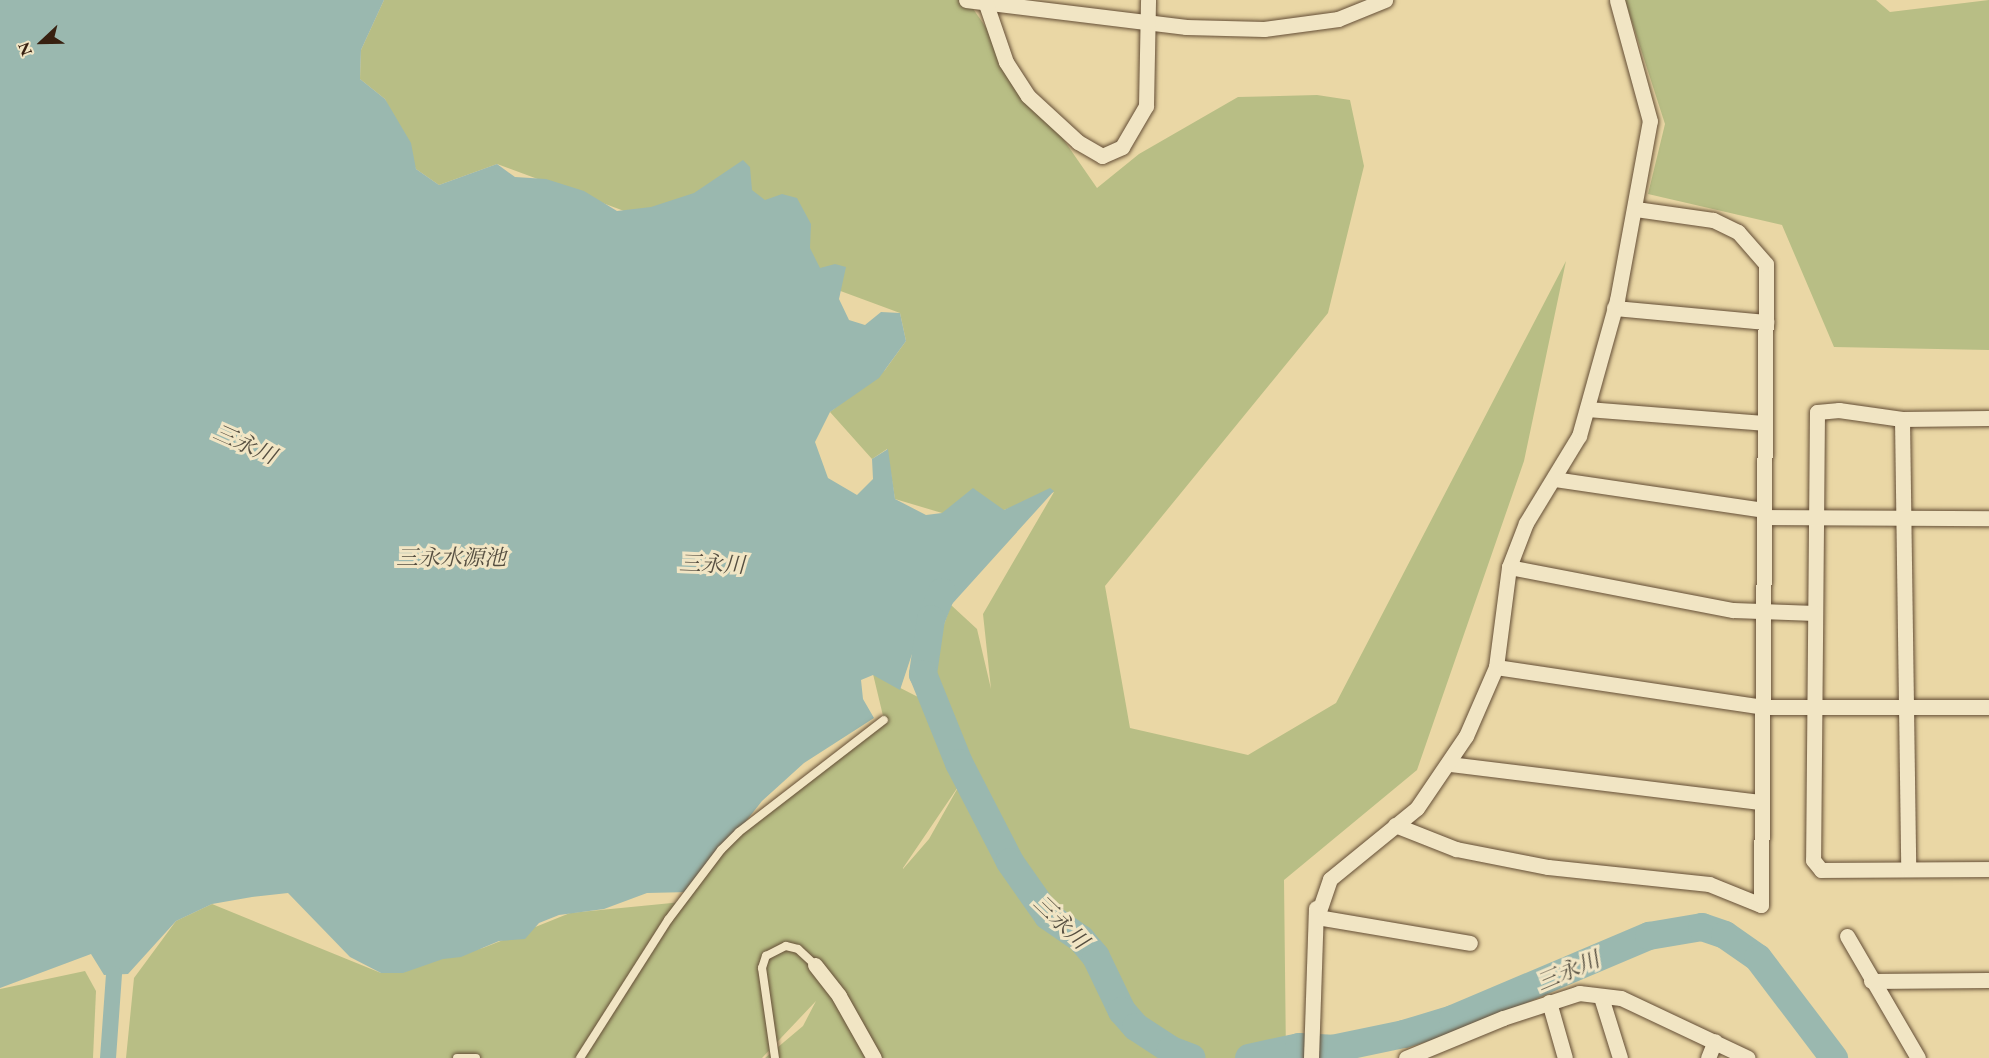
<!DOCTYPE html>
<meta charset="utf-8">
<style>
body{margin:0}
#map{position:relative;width:1989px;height:1058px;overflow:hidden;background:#ead7a5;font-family:"EB Garamond","Noto Serif JP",serif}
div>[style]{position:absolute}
.green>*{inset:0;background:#b8be85}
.water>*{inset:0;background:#9ab8af}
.canal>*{height:16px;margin:-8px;padding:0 8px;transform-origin:8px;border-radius:8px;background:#9ab8af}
.river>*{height:28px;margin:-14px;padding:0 14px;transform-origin:14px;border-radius:14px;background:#9ab8af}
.roads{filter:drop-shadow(0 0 2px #644e36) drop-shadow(0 0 2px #644e36)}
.lane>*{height:8px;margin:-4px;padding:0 4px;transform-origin:4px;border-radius:4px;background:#f1e5c4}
.street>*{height:15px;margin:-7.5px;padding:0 7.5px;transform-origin:7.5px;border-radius:7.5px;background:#f1e5c4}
span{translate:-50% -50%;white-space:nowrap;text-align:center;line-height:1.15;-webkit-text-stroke:6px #f1e5c4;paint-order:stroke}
.water-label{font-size:22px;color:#554e40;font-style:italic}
.north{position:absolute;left:12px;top:12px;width:60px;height:60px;-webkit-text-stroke:4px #f1e5c4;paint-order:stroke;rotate:248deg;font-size:16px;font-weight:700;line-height:24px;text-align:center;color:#382111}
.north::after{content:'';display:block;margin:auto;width:21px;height:27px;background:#382111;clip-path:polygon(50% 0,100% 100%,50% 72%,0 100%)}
</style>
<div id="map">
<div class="green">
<div style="clip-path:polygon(evenodd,384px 0,967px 0,1097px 188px,1139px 154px,1238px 97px,1317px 95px,1350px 100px,1364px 166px,1328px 313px,1105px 586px,1130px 728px,1248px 755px,1336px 703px,1566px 261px,1524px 461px,1417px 770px,1284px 880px,1286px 1058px,765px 1058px,803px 1026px,816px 1001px,762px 1058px,126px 1058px,134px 978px,176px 921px,212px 904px,381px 973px,483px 948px,570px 913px,682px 902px,721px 850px,884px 720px,873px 674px,918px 697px,951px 605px,977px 629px,991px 689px,983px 614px,1054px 492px,1004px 510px,942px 513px,895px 499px,887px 449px,872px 459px,830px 412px,885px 370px,906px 341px,900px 313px,497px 164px,439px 185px,416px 169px,385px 99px,360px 79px,361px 50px,384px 0,960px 784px,929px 839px,903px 869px,903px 868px,960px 784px)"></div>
<div style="clip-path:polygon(1625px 0,1876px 0,1890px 12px,1989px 0,1989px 350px,1834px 347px,1782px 225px,1648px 194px,1665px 124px)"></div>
<div style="clip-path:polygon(85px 971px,96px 991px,93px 1058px,0 1058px,0 989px)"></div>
</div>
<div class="water">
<div style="clip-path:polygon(0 0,384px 0,361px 50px,360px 79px,385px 99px,411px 143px,416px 169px,439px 185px,497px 164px,515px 177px,546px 179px,584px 191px,617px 211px,651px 207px,694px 193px,743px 160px,750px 167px,752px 190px,765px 200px,782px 194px,797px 198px,811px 224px,810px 248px,820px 268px,835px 264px,846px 267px,839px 299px,849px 320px,865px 325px,881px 312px,900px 313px,906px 341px,879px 378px,830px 412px,815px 442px,828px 478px,857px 495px,873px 479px,872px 459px,888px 449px,895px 499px,926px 515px,942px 513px,973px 488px,1004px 510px,1050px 488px,1054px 491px,915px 645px,900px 690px,873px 675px,861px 680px,863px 699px,874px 718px,804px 763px,762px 801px,690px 892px,647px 893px,604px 909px,559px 915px,539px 923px,525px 939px,499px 941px,461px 957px,443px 959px,403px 973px,381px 973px,350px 957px,288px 893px,252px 897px,212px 904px,176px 921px,128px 974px,104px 975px,91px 954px,0 988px)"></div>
</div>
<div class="canal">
<div style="left:108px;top:1058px;width:84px;rotate:-85.9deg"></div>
</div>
<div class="river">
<div style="left:942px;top:592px;width:29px;rotate:112deg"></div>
<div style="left:931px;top:619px;width:56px;rotate:98.3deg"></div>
<div style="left:923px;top:674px;width:96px;rotate:68deg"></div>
<div style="left:959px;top:763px;width:111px;rotate:62.7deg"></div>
<div style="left:1010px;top:862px;width:66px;rotate:54.9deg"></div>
<div style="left:1048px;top:916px;width:40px;rotate:34.9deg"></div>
<div style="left:1081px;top:939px;width:23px;rotate:50deg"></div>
<div style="left:1096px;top:957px;width:60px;rotate:64.3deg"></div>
<div style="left:1122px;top:1011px;width:21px;rotate:49deg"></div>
<div style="left:1136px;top:1027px;width:42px;rotate:33.3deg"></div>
<div style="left:1171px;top:1050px;width:22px;rotate:21deg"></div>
<div style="left:1249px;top:1058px;width:51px;rotate:-12.4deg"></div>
<div style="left:1299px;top:1047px;width:33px;rotate:3deg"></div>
<div style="left:1332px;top:1049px;width:74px;rotate:-11.8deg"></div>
<div style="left:1404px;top:1034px;width:51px;rotate:-17deg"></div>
<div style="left:1453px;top:1019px;width:213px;rotate:-23deg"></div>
<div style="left:1649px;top:936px;width:54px;rotate:-9.6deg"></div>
<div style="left:1702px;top:927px;width:24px;rotate:19deg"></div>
<div style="left:1725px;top:935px;width:40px;rotate:34.9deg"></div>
<div style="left:1758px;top:958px;width:126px;rotate:52.8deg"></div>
</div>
<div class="roads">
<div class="lane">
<div style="left:457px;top:1058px;width:19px"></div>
<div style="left:580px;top:1058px;width:164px;rotate:-57.5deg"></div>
<div style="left:668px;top:920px;width:88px;rotate:-52.9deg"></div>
<div style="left:721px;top:850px;width:25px;rotate:-45deg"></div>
<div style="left:739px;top:832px;width:183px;rotate:-37.7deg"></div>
<div style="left:775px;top:1058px;width:91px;rotate:-98.2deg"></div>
<div style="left:762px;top:968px;width:13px;rotate:-72deg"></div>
<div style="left:766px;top:956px;width:22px;rotate:-27deg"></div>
<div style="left:786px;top:946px;width:12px;rotate:14deg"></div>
<div style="left:798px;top:949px;width:23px;rotate:43deg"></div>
</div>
<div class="street">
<div style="left:966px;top:0;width:222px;rotate:7deg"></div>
<div style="left:1186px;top:27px;width:78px;rotate:1.5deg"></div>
<div style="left:1264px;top:29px;width:75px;rotate:-7.7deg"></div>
<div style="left:1338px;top:19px;width:51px;rotate:-22deg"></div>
<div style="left:986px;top:4px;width:61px;rotate:71deg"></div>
<div style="left:1006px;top:62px;width:40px;rotate:57.1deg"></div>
<div style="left:1028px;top:96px;width:68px;rotate:42.6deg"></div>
<div style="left:1078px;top:142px;width:28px;rotate:30deg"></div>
<div style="left:1102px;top:156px;width:22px;rotate:-24deg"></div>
<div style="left:1122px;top:147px;width:48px;rotate:-59.7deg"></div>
<div style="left:1146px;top:106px;width:106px;rotate:-88.9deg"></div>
<div style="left:1614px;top:308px;width:153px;rotate:5.3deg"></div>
<div style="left:1587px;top:409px;width:177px;rotate:4.5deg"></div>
<div style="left:1989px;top:418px;width:87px;rotate:179.3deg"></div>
<div style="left:1902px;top:419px;width:64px;rotate:-171.9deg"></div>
<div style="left:1839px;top:410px;width:22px;rotate:175deg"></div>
<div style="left:1817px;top:412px;width:448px;rotate:90.5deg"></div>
<div style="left:1813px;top:860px;width:13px;rotate:51deg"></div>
<div style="left:1821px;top:870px;width:168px;rotate:-0.3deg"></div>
<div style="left:1902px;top:419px;width:450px;rotate:89.2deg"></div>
<div style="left:1554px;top:479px;width:211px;rotate:8.4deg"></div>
<div style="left:1764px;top:517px;width:225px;rotate:0.3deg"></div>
<div style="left:1509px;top:567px;width:228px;rotate:10.9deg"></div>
<div style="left:1733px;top:610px;width:82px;rotate:2.1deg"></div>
<div style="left:1496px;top:667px;width:270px;rotate:8.5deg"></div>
<div style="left:1763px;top:707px;width:226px"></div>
<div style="left:1450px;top:764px;width:313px;rotate:7deg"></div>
<div style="left:1395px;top:825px;width:66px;rotate:21.5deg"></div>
<div style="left:1456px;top:849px;width:94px;rotate:11.1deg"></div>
<div style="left:1548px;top:867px;width:162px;rotate:6deg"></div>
<div style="left:1709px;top:884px;width:56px;rotate:22deg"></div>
<div style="left:1761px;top:905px;width:641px;rotate:-89.55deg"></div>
<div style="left:1766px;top:264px;width:43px;rotate:-131.2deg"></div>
<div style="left:1738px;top:232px;width:28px;rotate:-154deg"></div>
<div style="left:1713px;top:220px;width:78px;rotate:-171.9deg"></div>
<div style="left:1317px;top:917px;width:40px;rotate:-71.1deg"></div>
<div style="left:1330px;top:879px;width:112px;rotate:-39.2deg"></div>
<div style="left:1417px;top:808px;width:87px;rotate:-55.8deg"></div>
<div style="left:1466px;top:736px;width:75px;rotate:-66.5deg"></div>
<div style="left:1496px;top:667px;width:101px;rotate:-82.6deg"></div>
<div style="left:1509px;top:567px;width:47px;rotate:-68.9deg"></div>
<div style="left:1526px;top:523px;width:102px;rotate:-58.7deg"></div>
<div style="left:1579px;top:436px;width:141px;rotate:-74.4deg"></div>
<div style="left:1617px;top:300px;width:182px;rotate:-79.6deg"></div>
<div style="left:1650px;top:121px;width:125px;rotate:-105.3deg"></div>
<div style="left:1317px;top:917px;width:155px;rotate:9.6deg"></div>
<div style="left:1847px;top:936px;width:141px;rotate:59.8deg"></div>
<div style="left:815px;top:965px;width:39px;rotate:52deg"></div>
<div style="left:839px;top:996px;width:71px;rotate:60.6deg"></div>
<div style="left:1871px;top:981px;width:118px;rotate:-0.5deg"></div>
<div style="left:1601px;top:997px;width:64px;rotate:72.7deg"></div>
<div style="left:1549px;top:1002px;width:58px;rotate:74.1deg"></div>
<div style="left:1311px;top:1058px;width:150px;rotate:-88.1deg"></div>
<div style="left:1406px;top:1058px;width:105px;rotate:-22.4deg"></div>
<div style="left:1503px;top:1018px;width:80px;rotate:-18.2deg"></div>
<div style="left:1579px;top:993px;width:42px;rotate:6.8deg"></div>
<div style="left:1621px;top:998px;width:140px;rotate:25.3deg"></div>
<div style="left:1708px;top:1058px;width:18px;rotate:-68deg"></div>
</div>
</div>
<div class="water-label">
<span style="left:245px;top:444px;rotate:24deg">三永川</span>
<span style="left:451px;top:558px">三永水源池</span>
<span style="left:712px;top:564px;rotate:2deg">三永川</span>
<span style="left:1061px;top:922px;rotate:44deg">三永川</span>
<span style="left:1568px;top:971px;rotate:-23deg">三永川</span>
</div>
<div class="north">N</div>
</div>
